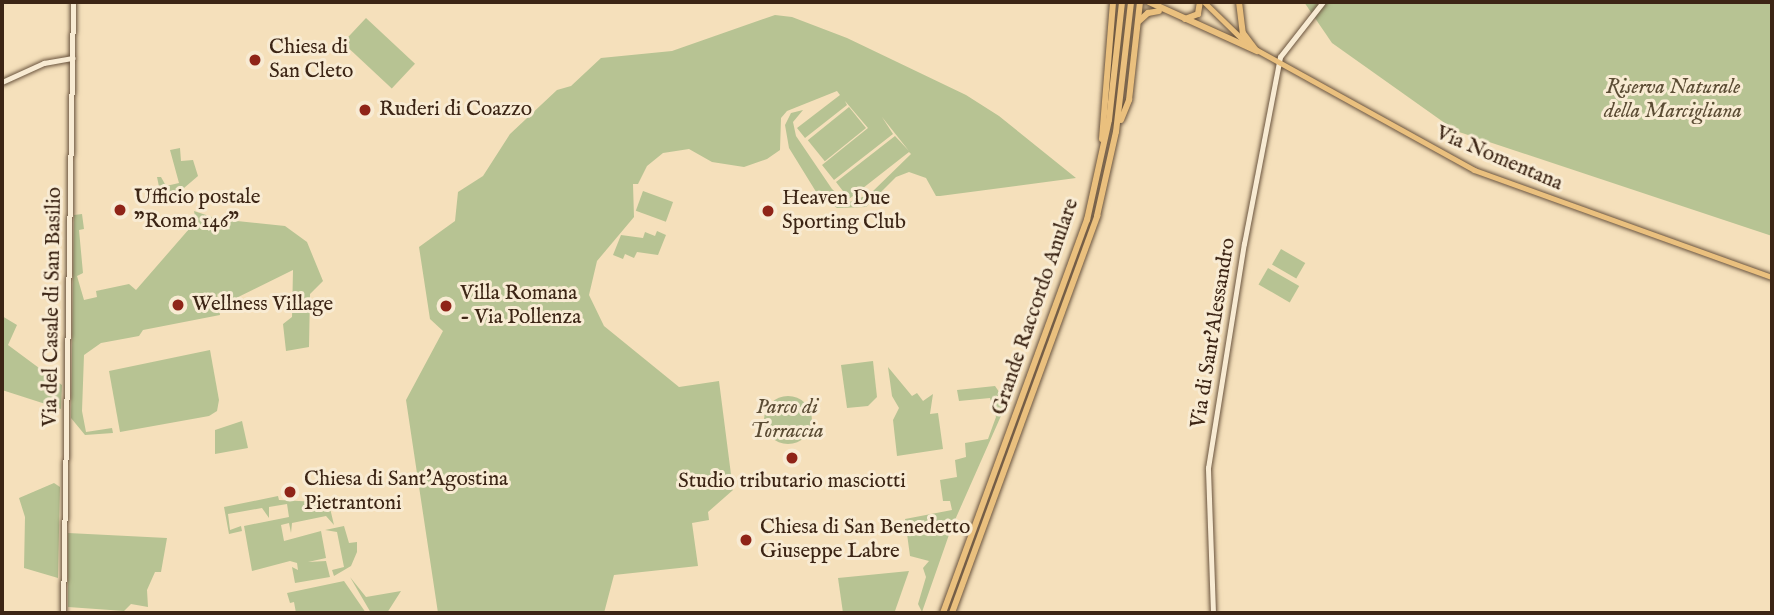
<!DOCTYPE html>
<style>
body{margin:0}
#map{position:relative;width:1774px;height:615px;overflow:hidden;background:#f5e0bb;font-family:"IM FELL English",serif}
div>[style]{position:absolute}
.green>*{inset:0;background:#b7c393;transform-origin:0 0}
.round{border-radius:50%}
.roads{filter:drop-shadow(0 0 2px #6a543e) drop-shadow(0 0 2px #6a543e)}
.minor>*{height:4.5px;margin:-2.25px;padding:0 2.25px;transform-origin:2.25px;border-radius:2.25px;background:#f8ebd3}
.major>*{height:5px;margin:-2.5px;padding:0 2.5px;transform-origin:2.5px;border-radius:2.5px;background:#eac07e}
.highway>*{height:6px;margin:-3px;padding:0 3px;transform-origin:3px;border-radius:3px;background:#eac07e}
.dots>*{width:19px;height:19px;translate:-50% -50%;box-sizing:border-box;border:4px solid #f8ebd3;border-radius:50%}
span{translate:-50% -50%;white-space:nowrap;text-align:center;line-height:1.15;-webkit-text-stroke:6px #f8ebd3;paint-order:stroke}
.poi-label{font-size:21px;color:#3c2515}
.left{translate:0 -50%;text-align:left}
.park-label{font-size:21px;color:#5b4c34;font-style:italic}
.street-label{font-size:21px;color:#3c2515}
.frame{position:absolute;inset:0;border:4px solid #3c2515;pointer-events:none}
</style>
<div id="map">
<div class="green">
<div style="clip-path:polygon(1304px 2px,1772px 2px,1772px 236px,1456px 131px,1332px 43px)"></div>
<div style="clip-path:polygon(775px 15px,792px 17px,847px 38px,966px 95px,999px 116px,1076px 178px,940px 196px,936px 196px,926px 178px,909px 172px,896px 177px,866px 207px,837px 208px,818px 195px,789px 148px,785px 125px,791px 113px,803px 110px,793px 122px,796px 136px,832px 189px,847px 203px,870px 194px,911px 154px,909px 152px,849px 199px,836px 182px,895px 136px,909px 151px,882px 117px,893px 134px,834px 180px,822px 165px,868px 128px,845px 101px,847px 105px,805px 138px,797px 128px,840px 95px,837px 91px,787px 111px,781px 118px,780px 150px,767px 159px,744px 167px,712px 162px,689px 149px,663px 153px,647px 166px,638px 184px,633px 184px,634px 217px,597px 261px,589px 295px,604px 326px,679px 387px,719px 381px,733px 490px,708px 512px,709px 520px,692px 523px,698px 566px,614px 575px,604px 613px,438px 613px,406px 400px,443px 331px,430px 319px,419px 247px,455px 221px,458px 192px,483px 176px,510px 134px,557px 90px,571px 86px,601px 58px,672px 51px)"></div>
<div style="left:366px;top:18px;width:67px;height:34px;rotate:43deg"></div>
<div style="left:849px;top:107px;width:27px;height:53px;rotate:51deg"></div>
<div style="clip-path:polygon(180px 148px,181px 161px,193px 160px,198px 176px,163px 206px,157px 177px,161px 177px,166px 186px,179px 183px,170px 150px)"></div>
<div style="left:643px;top:191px;width:32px;height:21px;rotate:20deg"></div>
<div style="clip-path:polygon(194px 211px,218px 219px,285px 226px,307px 242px,323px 281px,310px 294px,309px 347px,286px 351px,283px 324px,292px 317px,293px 270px,222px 305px,217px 293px,220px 315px,143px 330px,139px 336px,101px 343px,84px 355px,82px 411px,86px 432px,112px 428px,113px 433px,85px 435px,71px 418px,74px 215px,82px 214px,84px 229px,79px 230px,83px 273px,77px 276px,84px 300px,97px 297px,96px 291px,129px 284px,136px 290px,196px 221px)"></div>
<div style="clip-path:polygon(657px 231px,666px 235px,658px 255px,637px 252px,634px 258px,625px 254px,623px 259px,613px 255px,621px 235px,643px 238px,645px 232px,655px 236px)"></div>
<div style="left:1281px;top:249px;width:28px;height:18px;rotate:30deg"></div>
<div style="left:1268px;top:268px;width:36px;height:19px;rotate:30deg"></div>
<div style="clip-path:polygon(2px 316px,17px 325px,8px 345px,62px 385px,61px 409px,2px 390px)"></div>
<div style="clip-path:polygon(210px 350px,219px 400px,217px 411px,209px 416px,120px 432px,109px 371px)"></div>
<div style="clip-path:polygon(873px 361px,877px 397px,868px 406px,847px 408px,841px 365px)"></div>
<div style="clip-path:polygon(888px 367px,912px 396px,917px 393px,923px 401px,933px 394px,930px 414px,938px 413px,943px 449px,897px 456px,893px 420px,899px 408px,892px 396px)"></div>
<div style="clip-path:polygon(995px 386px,1004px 399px,1004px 409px,951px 529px,922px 612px,918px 604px,926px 577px,923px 568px,929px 561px,910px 556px,905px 519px,952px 510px,950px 501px,943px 501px,940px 480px,957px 477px,955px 460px,966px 457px,965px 443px,988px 439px,996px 417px,990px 398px,959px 401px,957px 390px)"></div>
<div class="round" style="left:764px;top:396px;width:48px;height:48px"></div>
<div style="clip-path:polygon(242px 421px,248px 448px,215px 454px,215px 430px)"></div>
<div style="clip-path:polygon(54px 483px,60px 487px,58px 578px,24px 568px,25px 517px,19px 498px)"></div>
<div style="clip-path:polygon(278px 496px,279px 500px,339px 503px,330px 508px,334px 525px,326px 516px,292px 523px,291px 533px,289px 523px,281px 525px,284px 541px,321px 531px,326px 558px,308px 562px,326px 561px,330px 577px,295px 583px,292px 567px,298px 570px,297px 563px,290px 561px,252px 571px,244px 526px,289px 517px,287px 504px,269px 507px,269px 518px,262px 508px,228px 514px,230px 530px,241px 526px,242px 531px,229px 534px,224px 507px)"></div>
<div style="clip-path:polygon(344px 526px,349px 543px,357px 542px,357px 552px,351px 566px,334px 576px,332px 570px,344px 567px,337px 532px,325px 530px)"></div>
<div style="clip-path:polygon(68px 533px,167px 538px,161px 572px,155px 572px,147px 590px,148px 607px,131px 604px,124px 611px,68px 607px)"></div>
<div style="clip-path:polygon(909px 571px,895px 611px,843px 613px,838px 578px)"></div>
<div style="clip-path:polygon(350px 577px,366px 597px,401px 591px,387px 613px,371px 613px)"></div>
<div style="clip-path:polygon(344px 581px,366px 613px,296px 613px,294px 602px,290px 603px,287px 593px)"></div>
</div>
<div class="roads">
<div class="minor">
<div style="left:2px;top:82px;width:46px;rotate:-24.3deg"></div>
<div style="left:44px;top:63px;width:29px;rotate:-10deg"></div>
<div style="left:63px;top:613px;width:611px;rotate:-89.06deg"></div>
<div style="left:1213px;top:613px;width:145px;rotate:-92deg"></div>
<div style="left:1208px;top:468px;width:227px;rotate:-80.9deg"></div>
<div style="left:1244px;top:244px;width:190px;rotate:-79.1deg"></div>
<div style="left:1280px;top:57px;width:70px;rotate:-52deg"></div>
</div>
<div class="major">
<div style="left:1204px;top:2px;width:60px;rotate:44.3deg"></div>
<div style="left:1255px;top:49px;width:250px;rotate:28.9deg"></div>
<div style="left:1474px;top:170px;width:317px;rotate:19.8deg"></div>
</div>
<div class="highway">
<div style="left:1149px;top:2px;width:119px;rotate:24.4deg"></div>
<div style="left:1239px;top:2px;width:31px;rotate:83deg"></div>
<div style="left:1243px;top:33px;width:21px;rotate:53deg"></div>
<div style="left:1185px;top:19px;width:14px;rotate:-21deg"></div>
<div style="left:1198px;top:14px;width:12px;rotate:-81deg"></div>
<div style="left:1139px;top:21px;width:12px;rotate:-42deg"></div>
<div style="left:1148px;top:13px;width:11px;rotate:-10deg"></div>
<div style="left:1121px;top:120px;width:22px;rotate:-68deg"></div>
<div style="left:1129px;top:100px;width:99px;rotate:-83.6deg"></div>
<div style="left:1102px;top:139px;width:137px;rotate:-85.4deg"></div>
<div style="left:943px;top:613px;width:419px;rotate:-69.9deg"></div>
<div style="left:1087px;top:220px;width:102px;rotate:-77.6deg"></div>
<div style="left:1109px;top:120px;width:119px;rotate:-83.7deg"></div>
<div style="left:952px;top:613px;width:423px;rotate:-69.9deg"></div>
<div style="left:1097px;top:216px;width:86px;rotate:-77.3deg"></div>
<div style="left:1116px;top:132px;width:131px;rotate:-83.4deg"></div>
</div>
</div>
<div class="dots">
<div style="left:255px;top:60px;background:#8f2418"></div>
<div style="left:365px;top:110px;background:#8f2418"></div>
<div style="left:120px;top:210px;background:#8f2418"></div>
<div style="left:768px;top:211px;background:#8f2418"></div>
<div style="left:178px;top:305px;background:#8f2418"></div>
<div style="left:446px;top:306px;background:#8f2418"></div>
<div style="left:792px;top:458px;background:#8f2418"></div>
<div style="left:290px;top:492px;background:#8f2418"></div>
<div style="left:746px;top:540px;background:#8f2418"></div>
</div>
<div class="poi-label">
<span class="left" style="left:269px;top:60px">Chiesa di<br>San Cleto</span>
<span class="left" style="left:379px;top:110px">Ruderi di Coazzo</span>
<span class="left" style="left:134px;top:210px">Ufficio postale<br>"Roma 146"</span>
<span class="left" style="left:782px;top:211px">Heaven Due<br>Sporting Club</span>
<span class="left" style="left:460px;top:306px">Villa Romana<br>- Via Pollenza</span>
<span class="left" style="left:192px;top:305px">Wellness Village</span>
<span class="left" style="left:304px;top:492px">Chiesa di Sant'Agostina<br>Pietrantoni</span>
<span style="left:792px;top:482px">Studio tributario masciotti</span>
<span class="left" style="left:760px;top:540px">Chiesa di San Benedetto<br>Giuseppe Labre</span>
</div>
<div class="park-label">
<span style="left:1673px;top:100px">Riserva Naturale<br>della Marcigliana</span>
<span style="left:787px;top:420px">Parco di<br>Torraccia</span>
</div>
<div class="street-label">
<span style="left:1499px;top:159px;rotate:23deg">Via Nomentana</span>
<span style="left:53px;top:307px;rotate:-89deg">Via del Casale di San Basilio</span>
<span style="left:1036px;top:307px;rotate:-71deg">Grande Raccordo Anulare</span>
<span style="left:1214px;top:333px;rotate:-81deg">Via di Sant'Alessandro</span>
</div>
<div class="frame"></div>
</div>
